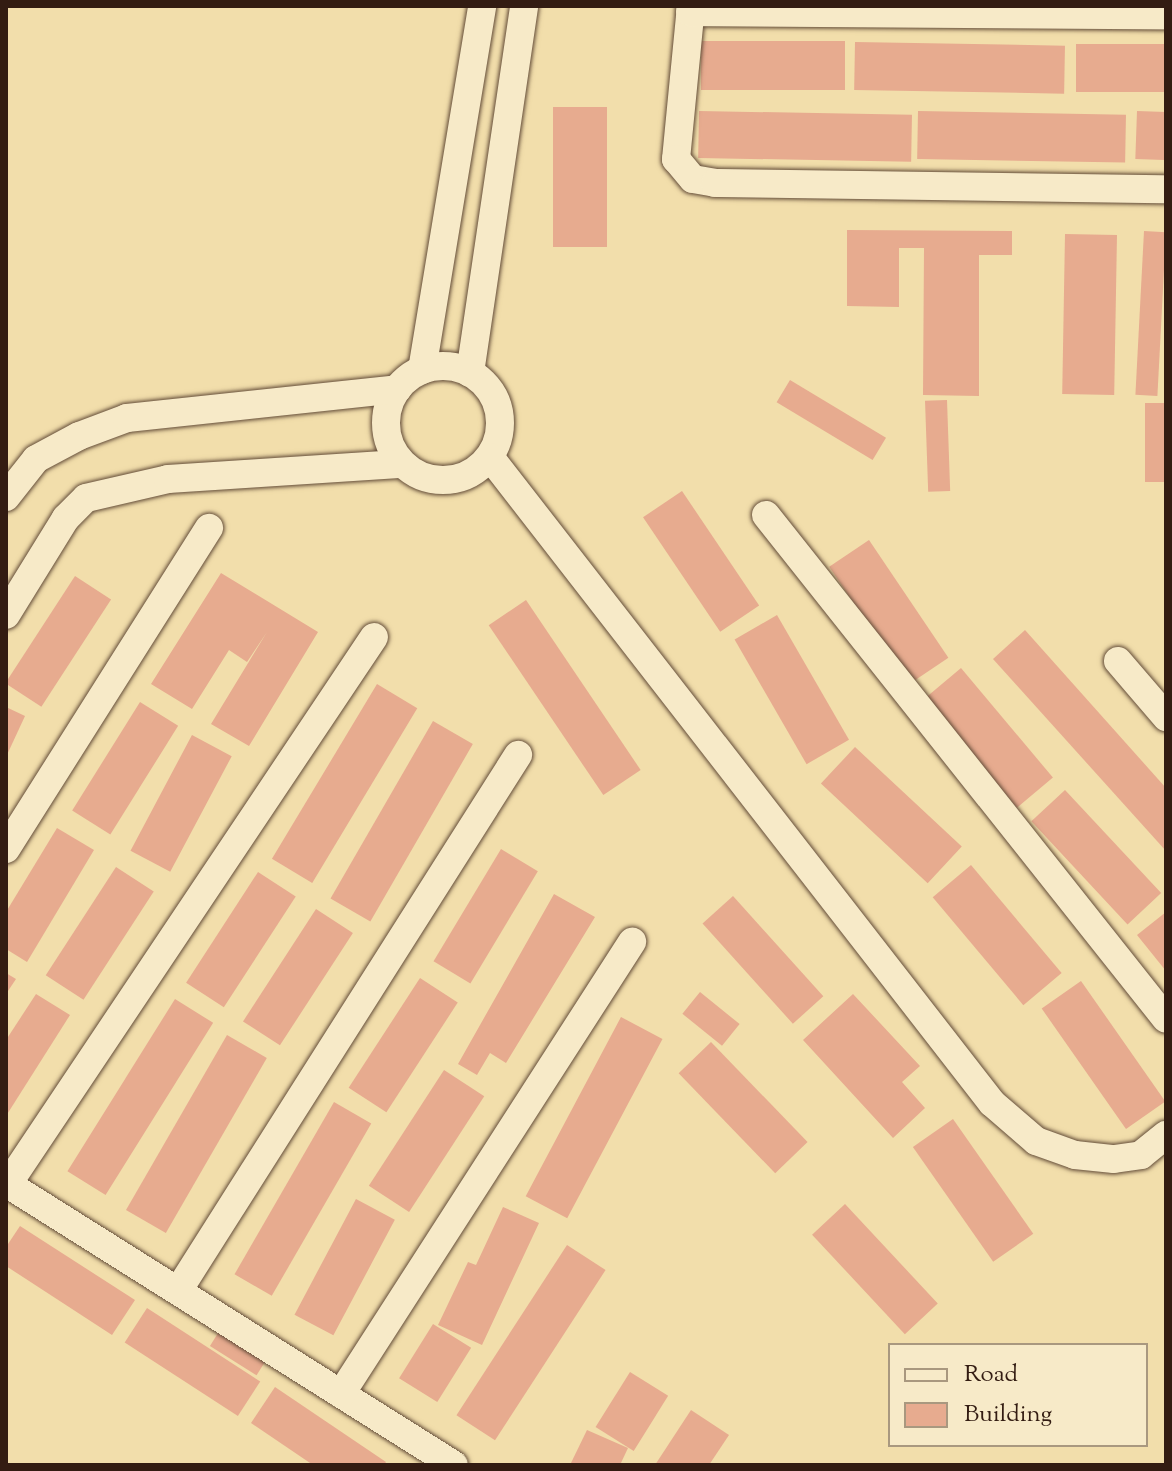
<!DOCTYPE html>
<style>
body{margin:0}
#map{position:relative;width:1172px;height:1471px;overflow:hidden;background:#f2deab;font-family:"Sorts Mill Goudy",serif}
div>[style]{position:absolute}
.building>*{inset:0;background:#e7ab8f;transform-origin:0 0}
.roads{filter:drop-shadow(0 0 2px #634c38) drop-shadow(0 0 2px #634c38)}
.minor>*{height:28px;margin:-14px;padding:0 14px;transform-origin:14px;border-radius:14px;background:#f7eac8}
.minor>.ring{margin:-14px;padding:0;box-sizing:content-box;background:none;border:28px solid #f7eac8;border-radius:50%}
span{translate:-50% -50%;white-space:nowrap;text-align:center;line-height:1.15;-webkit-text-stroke:6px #f7eac8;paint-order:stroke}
.frame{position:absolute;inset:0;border:8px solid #331c12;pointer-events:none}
.legend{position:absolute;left:888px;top:1343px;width:260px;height:104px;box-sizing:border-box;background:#f7eac8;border:2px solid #a9987f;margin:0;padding:10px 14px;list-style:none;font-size:24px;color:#331c12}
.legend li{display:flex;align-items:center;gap:16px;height:40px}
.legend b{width:40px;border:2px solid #a9987f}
</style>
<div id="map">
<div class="building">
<div style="left:845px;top:41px;width:49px;height:144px;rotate:90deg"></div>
<div style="left:855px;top:42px;width:210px;height:48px;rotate:1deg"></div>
<div style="left:1076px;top:44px;width:90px;height:48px"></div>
<div style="left:553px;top:107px;width:54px;height:140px"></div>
<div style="left:699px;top:111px;width:213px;height:47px;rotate:1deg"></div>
<div style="left:918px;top:111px;width:208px;height:48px;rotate:1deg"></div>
<div style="left:1137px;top:111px;width:29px;height:48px;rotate:2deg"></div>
<div style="clip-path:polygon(847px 230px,1012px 231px,1012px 255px,979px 255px,979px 396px,923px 395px,924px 248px,899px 248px,899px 307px,847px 306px)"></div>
<div style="left:1144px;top:231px;width:22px;height:164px;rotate:3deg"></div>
<div style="left:1065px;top:234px;width:52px;height:160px;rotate:1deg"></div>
<div style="left:790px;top:380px;width:112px;height:26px;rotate:31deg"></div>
<div style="left:947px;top:400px;width:91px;height:22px;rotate:88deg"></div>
<div style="left:1145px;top:403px;width:21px;height:79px"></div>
<div style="left:682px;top:491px;width:138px;height:47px;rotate:56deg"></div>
<div style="left:869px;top:540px;width:142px;height:48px;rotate:56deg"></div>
<div style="clip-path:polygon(221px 573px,318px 632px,249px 746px,211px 724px,267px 632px,247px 662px,229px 650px,192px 709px,151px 684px)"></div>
<div style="left:75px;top:576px;width:43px;height:128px;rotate:33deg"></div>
<div style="left:526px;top:600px;width:205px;height:45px;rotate:56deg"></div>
<div style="left:777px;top:615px;width:144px;height:49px;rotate:60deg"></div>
<div style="clip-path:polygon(1025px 630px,1166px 788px,1166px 851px,993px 659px)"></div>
<div style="left:961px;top:668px;width:143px;height:47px;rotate:50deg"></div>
<div style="left:377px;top:684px;width:47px;height:204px;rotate:31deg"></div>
<div style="left:140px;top:702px;width:45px;height:128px;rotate:32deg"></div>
<div style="clip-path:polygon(6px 707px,25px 716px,6px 757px)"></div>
<div style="left:433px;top:721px;width:46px;height:205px;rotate:30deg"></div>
<div style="left:192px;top:735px;width:45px;height:131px;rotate:28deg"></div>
<div style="left:855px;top:747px;width:146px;height:50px;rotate:43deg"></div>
<div style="left:1065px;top:790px;width:141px;height:46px;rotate:47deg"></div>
<div style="clip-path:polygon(57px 828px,94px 850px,27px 962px,6px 949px,6px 912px)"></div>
<div style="left:501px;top:849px;width:43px;height:131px;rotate:31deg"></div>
<div style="left:971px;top:865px;width:141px;height:50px;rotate:50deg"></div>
<div style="left:116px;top:867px;width:45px;height:129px;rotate:33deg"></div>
<div style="left:258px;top:872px;width:45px;height:132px;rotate:33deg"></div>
<div style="clip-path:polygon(554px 894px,595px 917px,506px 1063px,490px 1053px,477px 1075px,458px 1064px)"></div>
<div style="left:733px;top:896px;width:135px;height:41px;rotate:48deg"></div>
<div style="left:316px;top:909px;width:44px;height:134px;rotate:33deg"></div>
<div style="clip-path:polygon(1166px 912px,1166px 971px,1137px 935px)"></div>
<div style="clip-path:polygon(6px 973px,16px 979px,6px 994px)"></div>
<div style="left:420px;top:978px;width:45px;height:131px;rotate:33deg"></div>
<div style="left:1081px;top:981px;width:147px;height:48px;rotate:55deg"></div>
<div style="left:700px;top:992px;width:51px;height:28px;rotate:39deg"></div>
<div style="clip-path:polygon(36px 994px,70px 1015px,6px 1116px,6px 1040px)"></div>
<div style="clip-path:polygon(853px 994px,920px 1066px,902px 1082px,925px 1108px,893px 1138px,803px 1040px)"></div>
<div style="left:175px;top:999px;width:45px;height:203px;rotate:32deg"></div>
<div style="left:621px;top:1017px;width:47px;height:203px;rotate:28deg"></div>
<div style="left:227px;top:1035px;width:46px;height:202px;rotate:30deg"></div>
<div style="left:711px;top:1042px;width:139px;height:45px;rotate:46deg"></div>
<div style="left:444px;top:1070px;width:48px;height:138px;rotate:33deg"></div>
<div style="left:334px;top:1102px;width:43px;height:199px;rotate:30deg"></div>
<div style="left:953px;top:1119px;width:140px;height:49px;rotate:55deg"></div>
<div style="left:356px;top:1199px;width:44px;height:131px;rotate:28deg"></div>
<div style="left:845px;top:1204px;width:136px;height:45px;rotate:47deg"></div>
<div style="clip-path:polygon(503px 1207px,539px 1223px,482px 1345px,438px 1325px,468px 1262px,476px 1265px)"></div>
<div style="clip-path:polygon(20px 1226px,135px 1300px,112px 1335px,6px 1266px,6px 1247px)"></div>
<div style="left:567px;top:1245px;width:46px;height:203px;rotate:33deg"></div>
<div style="left:147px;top:1308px;width:135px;height:41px;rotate:33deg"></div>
<div style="left:433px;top:1324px;width:45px;height:64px;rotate:32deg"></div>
<div style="left:220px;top:1330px;width:55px;height:19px;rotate:32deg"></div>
<div style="left:630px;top:1372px;width:45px;height:65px;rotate:32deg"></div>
<div style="clip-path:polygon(275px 1387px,386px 1462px,384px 1465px,313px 1465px,251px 1423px)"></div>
<div style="clip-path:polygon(691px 1410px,729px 1435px,709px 1465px,655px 1465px)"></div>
<div style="clip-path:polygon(587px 1430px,628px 1448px,620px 1465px,570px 1465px)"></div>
</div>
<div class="roads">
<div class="minor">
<div style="left:691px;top:6px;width:154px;rotate:95.6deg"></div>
<div style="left:676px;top:159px;width:26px;rotate:50deg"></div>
<div style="left:693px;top:179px;width:22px;rotate:10deg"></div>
<div style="left:715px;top:183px;width:451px;rotate:0.8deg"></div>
<div style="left:690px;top:12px;width:476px;rotate:0.4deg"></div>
<div class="ring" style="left:386px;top:366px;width:86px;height:86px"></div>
<div style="left:422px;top:370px;width:369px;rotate:-80.6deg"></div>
<div style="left:470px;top:373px;width:371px;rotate:-81.6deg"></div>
<div style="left:490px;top:457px;width:818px;rotate:52.15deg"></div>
<div style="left:992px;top:1103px;width:58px;rotate:40.8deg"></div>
<div style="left:1036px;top:1141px;width:41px;rotate:19.7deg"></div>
<div style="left:1075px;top:1155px;width:39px;rotate:6deg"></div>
<div style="left:1114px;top:1159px;width:27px;rotate:-8deg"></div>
<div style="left:1141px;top:1155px;width:32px;rotate:-39deg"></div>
<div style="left:6px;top:497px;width:48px;rotate:-51.7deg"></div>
<div style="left:36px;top:459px;width:49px;rotate:-28.1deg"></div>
<div style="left:79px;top:436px;width:51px;rotate:-20.6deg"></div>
<div style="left:127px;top:418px;width:272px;rotate:-6.1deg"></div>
<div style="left:766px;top:515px;width:643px;rotate:51.56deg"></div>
<div style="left:6px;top:615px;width:114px;rotate:-58.3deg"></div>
<div style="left:66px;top:518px;width:28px;rotate:-45deg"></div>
<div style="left:86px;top:498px;width:84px;rotate:-13deg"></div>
<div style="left:168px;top:479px;width:235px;rotate:-3.7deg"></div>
<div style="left:1118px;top:661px;width:74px;rotate:49.4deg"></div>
<div style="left:6px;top:849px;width:380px;rotate:-57.7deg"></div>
<div style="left:6px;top:1183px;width:529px;rotate:32.19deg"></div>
<div style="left:8px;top:1184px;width:658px;rotate:-56.21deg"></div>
<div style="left:178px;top:1291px;width:635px;rotate:-57.61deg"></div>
<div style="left:341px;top:1394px;width:538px;rotate:-57.23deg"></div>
</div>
</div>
<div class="frame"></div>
<ul class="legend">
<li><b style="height:10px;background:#f7eac8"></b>Road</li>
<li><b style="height:22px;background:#e7ab8f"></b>Building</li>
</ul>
</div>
